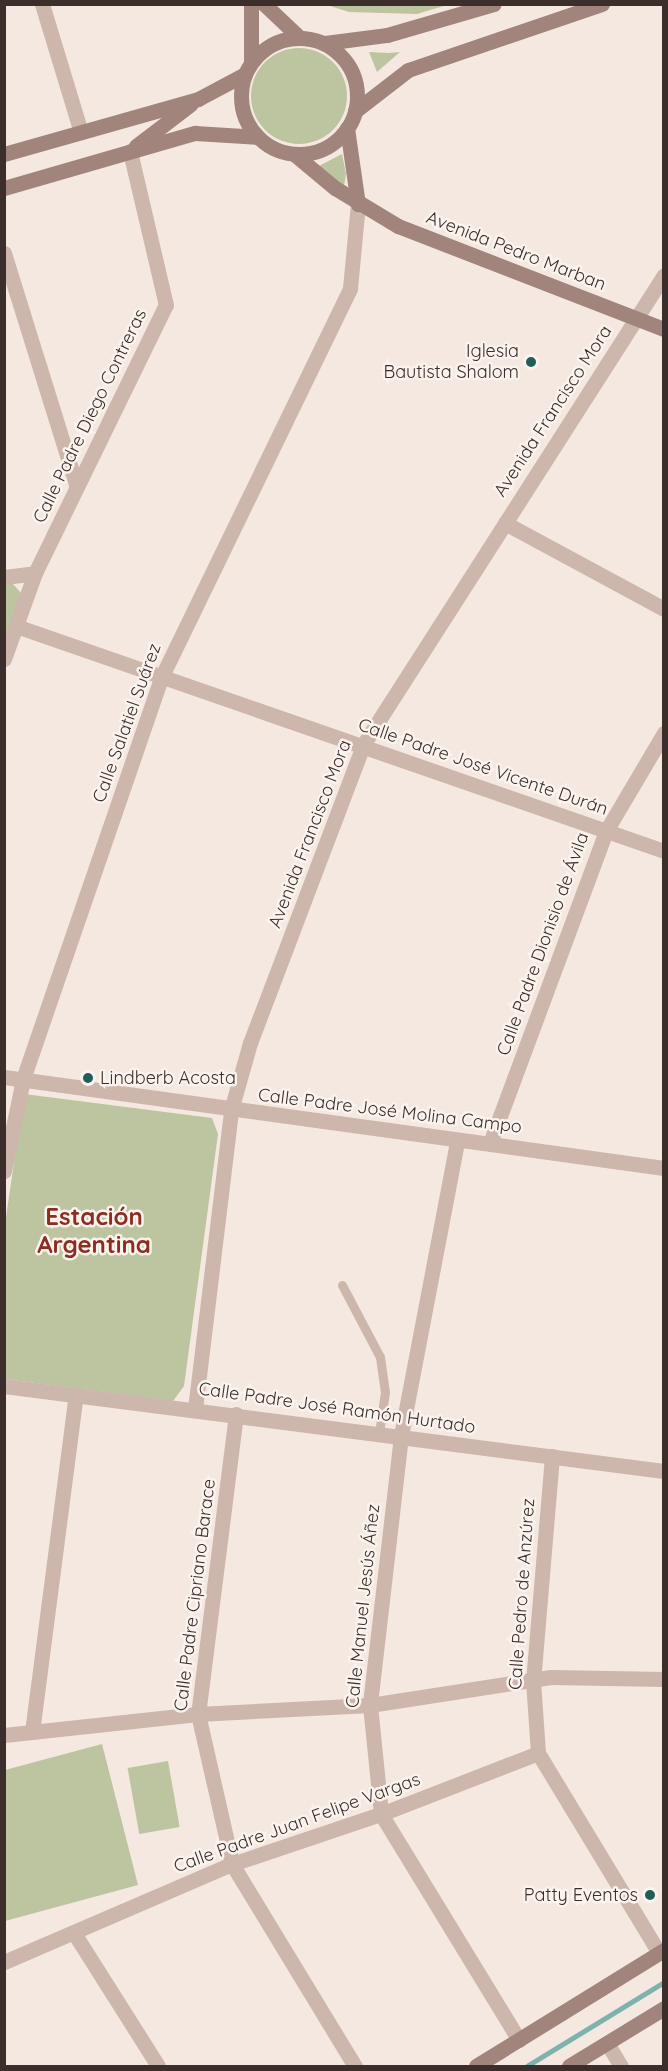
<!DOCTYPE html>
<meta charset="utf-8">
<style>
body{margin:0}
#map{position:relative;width:668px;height:2071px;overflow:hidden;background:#f4e8e0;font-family:Quicksand,sans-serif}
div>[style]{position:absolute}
.green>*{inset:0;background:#bdc4a0;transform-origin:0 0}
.round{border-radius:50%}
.stream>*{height:4.5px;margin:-2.25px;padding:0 2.25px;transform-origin:2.25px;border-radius:2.25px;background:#7eb2ad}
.lane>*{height:9px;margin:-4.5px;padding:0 4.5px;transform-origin:4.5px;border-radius:4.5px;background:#cdb6ac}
.street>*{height:15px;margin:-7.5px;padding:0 7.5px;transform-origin:7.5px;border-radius:7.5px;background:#cdb6ac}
.secondary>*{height:15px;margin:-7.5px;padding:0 7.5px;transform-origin:7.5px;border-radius:7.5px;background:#a1857d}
.secondary>.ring{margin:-7.5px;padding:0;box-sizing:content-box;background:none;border:15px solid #a1857d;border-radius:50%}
.dots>*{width:16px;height:16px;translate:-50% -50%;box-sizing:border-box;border:3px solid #fbf3ed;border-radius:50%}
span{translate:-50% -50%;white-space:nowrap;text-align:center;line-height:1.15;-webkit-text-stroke:5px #fbf3ed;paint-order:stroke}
.street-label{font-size:18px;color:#3b2e2b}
.poi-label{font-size:18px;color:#3b2e2b}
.right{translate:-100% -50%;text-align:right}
.left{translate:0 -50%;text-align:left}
.district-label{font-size:24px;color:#8c2d22;font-weight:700}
.frame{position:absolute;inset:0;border:6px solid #3b2e2b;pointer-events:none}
</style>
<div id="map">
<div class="green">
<div style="clip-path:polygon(327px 5px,327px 4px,447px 5px,417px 14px,349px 12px)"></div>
<div class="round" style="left:251px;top:48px;width:96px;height:96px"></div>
<div style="clip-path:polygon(369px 52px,388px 53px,400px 52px,377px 72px)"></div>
<div style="clip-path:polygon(342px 154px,346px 174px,344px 186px,319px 166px)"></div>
<div style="clip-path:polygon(12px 583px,22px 594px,5px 643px,5px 584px)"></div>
<div style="clip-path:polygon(24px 1094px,212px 1118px,218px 1134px,184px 1386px,173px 1401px,5px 1379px,4px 1231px)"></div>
<div style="clip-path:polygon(102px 1744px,138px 1885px,5px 1921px,5px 1770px)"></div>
<div style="left:168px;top:1761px;width:67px;height:41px;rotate:80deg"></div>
</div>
<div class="stream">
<div style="left:527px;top:2066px;width:161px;rotate:-31.5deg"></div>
</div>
<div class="lane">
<div style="left:342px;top:1285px;width:81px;rotate:62.2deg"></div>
<div style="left:380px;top:1357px;width:35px;rotate:82deg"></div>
<div style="left:385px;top:1392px;width:41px;rotate:98.3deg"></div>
</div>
<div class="street">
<div style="left:42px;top:4px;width:134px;rotate:73.1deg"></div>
<div style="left:4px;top:253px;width:245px;rotate:72.7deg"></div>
<div style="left:505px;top:523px;width:181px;rotate:28.4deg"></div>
<div style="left:4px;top:577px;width:31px;rotate:-7deg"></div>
<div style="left:16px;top:626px;width:686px;rotate:19.15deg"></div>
<div style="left:4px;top:659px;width:91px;rotate:-70.2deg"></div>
<div style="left:35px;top:573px;width:298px;rotate:-64deg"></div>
<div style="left:166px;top:305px;width:158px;rotate:-103.2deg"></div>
<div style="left:4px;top:1077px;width:666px;rotate:7.85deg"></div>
<div style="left:457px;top:1142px;width:299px;rotate:100.8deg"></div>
<div style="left:401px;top:1436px;width:271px;rotate:96.6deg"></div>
<div style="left:370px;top:1705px;width:110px;rotate:84.2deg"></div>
<div style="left:381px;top:1814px;width:265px;rotate:58.6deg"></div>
<div style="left:490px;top:1143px;width:333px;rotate:-69.6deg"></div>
<div style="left:606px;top:831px;width:114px;rotate:-59.4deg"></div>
<div style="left:4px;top:1171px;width:94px;rotate:-78.3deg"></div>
<div style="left:23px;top:1079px;width:424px;rotate:-71deg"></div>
<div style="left:161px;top:678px;width:433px;rotate:-64.1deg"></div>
<div style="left:350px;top:288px;width:84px;rotate:-84.6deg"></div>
<div style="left:4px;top:1386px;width:665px;rotate:7.34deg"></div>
<div style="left:195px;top:1409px;width:301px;rotate:-83.1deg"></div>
<div style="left:231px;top:1110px;width:70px;rotate:-74.2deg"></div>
<div style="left:250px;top:1043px;width:319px;rotate:-69.2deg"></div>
<div style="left:363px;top:745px;width:558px;rotate:-57.36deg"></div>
<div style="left:236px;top:1414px;width:302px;rotate:97.2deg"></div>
<div style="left:198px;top:1714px;width:154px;rotate:77.2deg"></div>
<div style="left:232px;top:1864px;width:237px;rotate:58.7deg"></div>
<div style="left:552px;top:1456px;width:226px;rotate:94.8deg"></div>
<div style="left:533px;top:1681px;width:72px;rotate:86deg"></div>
<div style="left:538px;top:1753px;width:234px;rotate:58.8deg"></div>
<div style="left:32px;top:1732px;width:341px;rotate:-82.6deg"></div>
<div style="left:4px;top:1735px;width:195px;rotate:-6.2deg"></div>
<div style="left:198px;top:1714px;width:172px;rotate:-3deg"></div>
<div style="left:370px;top:1705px;width:183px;rotate:-8.8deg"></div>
<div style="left:551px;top:1677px;width:113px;rotate:1deg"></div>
<div style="left:74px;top:1933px;width:157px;rotate:57.7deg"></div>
<div style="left:4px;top:1962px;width:248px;rotate:-23.3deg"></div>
<div style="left:232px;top:1864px;width:157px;rotate:-18.6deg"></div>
<div style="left:381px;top:1814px;width:168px;rotate:-21.2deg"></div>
<div style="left:607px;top:2043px;width:27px;rotate:59deg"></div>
</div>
<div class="secondary">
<div style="left:264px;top:4px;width:48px;rotate:43.3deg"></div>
<div class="ring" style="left:241px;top:38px;width:101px;height:101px"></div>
<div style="left:325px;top:43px;width:63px;rotate:-7.4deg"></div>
<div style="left:387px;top:35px;width:111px;rotate:-16.2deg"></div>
<div style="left:251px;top:62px;width:58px;rotate:-90deg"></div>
<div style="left:355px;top:111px;width:67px;rotate:-37.7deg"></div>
<div style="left:408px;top:70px;width:205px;rotate:-18.8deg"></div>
<div style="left:347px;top:128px;width:77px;rotate:81.8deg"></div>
<div style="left:136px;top:146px;width:69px;rotate:-37.4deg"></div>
<div style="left:4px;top:154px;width:202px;rotate:-15.8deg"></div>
<div style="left:198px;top:99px;width:53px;rotate:-28deg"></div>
<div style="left:294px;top:154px;width:53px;rotate:39.7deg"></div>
<div style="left:335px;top:188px;width:74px;rotate:31.1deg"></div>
<div style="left:398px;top:226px;width:285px;rotate:21.2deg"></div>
<div style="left:4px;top:188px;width:199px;rotate:-16.1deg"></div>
<div style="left:195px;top:133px;width:63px;rotate:3.6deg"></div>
<div style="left:476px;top:2066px;width:221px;rotate:-31.7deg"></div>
<div style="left:569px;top:2066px;width:111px;rotate:-31.4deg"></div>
</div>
<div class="dots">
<div style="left:531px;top:362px;background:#1f5e59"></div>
<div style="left:88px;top:1078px;background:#1f5e59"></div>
<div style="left:650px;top:1895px;background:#1f5e59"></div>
</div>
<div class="street-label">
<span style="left:516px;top:251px;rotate:21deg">Avenida Pedro Marban</span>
<span style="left:553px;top:411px;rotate:-57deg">Avenida Francisco Mora</span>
<span style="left:90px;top:416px;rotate:-64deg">Calle Padre Diego Contreras</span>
<span style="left:127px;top:723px;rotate:-70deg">Calle Salatiel Suárez</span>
<span style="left:483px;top:767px;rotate:19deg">Calle Padre José Vicente Durán</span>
<span style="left:310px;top:834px;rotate:-69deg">Avenida Francisco Mora</span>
<span style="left:543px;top:944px;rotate:-70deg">Calle Padre Dionisio de Ávila</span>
<span style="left:390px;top:1111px;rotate:7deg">Calle Padre José Molina Campo</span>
<span style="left:337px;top:1408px;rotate:8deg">Calle Padre José Ramón Hurtado</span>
<span style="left:522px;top:1594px;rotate:-86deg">Calle Pedro de Anzúrez</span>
<span style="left:195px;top:1595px;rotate:-83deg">Calle Padre Cipriano Barace</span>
<span style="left:363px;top:1606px;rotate:-84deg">Calle Manuel Jesús Áñez</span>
<span style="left:297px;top:1823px;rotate:-20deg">Calle Padre Juan Felipe Vargas</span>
</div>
<div class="poi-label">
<span class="right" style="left:519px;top:362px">Iglesia<br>Bautista Shalom</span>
<span class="left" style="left:100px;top:1078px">Lindberb Acosta</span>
<span class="right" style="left:638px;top:1895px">Patty Eventos</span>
</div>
<div class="district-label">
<span style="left:94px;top:1231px">Estación<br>Argentina</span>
</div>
<div class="frame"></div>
</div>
